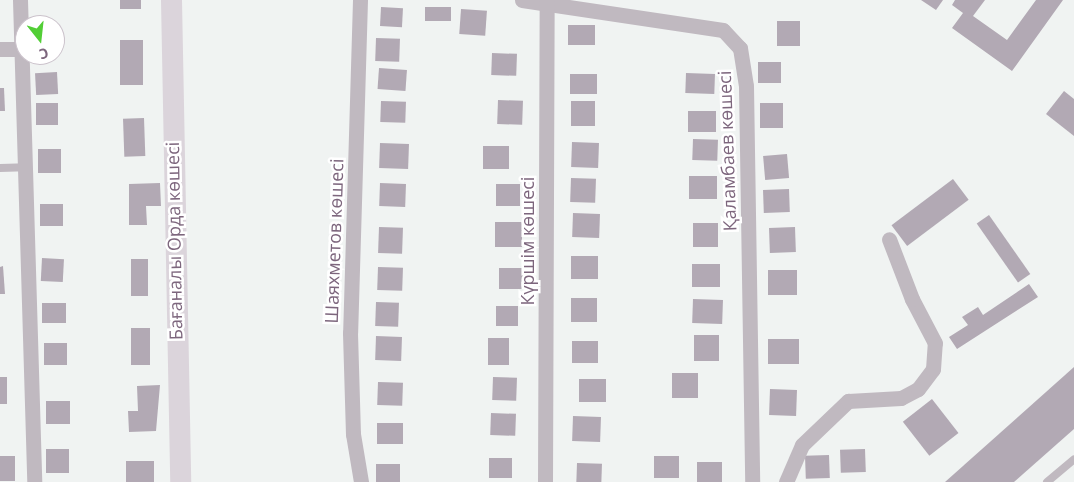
<!DOCTYPE html>
<meta charset="utf-8">
<style>
body{margin:0}
#map{position:relative;width:1074px;height:482px;overflow:hidden;background:#f0f3f2;font-family:"Open Sans",sans-serif}
div>[style]{position:absolute}
.building>*{inset:0;background:#b2a9b4;transform-origin:0 0}
.lane>*{height:8px;margin:-4px;padding:0 4px;transform-origin:4px;border-radius:4px;background:#c0b9c0}
.street>*{height:15px;margin:-7.5px;padding:0 7.5px;transform-origin:7.5px;border-radius:7.5px;background:#c0b9c0}
.secondary>*{height:21px;margin:-10.5px;padding:0 10.5px;transform-origin:10.5px;border-radius:10.5px;background:#dbd4db}
span{translate:-50% -50%;white-space:nowrap;text-align:center;line-height:1.15;-webkit-text-stroke:5px #fff;paint-order:stroke}
.street-label{font-size:18px;color:#7d667d}
.north{position:absolute;left:15px;top:15px;width:50px;height:50px;box-sizing:border-box;background:#fff;border:1px solid #cbc2cb;border-radius:50%;rotate:164deg;font-size:14px;font-weight:700;line-height:20px;text-align:center;color:#7d667d}
.north::after{content:'';display:block;margin:auto;width:18px;height:22px;background:#52ce36;clip-path:polygon(50% 0,100% 100%,50% 72%,0 100%)}
</style>
<div id="map">
<div class="building">
<div style="left:120px;top:0;width:21px;height:9px"></div>
<div style="clip-path:polygon(921px 0,943px 0,936px 10px)"></div>
<div style="clip-path:polygon(955px 0,985px 0,973px 16px,1007px 40px,1036px 0,1063px 0,1012px 71px,952px 28px,963px 13px,952px 5px)"></div>
<div style="left:381px;top:7px;width:22px;height:19px;rotate:3deg"></div>
<div style="left:425px;top:7px;width:26px;height:14px"></div>
<div style="left:461px;top:9px;width:26px;height:25px;rotate:4deg"></div>
<div style="left:777px;top:21px;width:23px;height:25px"></div>
<div style="left:568px;top:25px;width:27px;height:20px"></div>
<div style="left:55px;top:31px;width:2px;height:23px"></div>
<div style="left:376px;top:38px;width:24px;height:23px;rotate:2deg"></div>
<div style="left:120px;top:40px;width:23px;height:45px"></div>
<div style="left:492px;top:53px;width:25px;height:22px;rotate:2deg"></div>
<div style="left:758px;top:62px;width:23px;height:21px"></div>
<div style="left:379px;top:68px;width:28px;height:21px;rotate:4deg"></div>
<div style="left:57px;top:72px;width:22px;height:22px;rotate:87deg"></div>
<div style="left:686px;top:73px;width:29px;height:20px;rotate:2deg"></div>
<div style="left:570px;top:74px;width:27px;height:20px"></div>
<div style="clip-path:polygon(0 88px,4px 88px,5px 111px,0 111px)"></div>
<div style="clip-path:polygon(1064px 91px,1074px 99px,1074px 136px,1046px 114px)"></div>
<div style="left:498px;top:100px;width:25px;height:24px;rotate:2deg"></div>
<div style="left:381px;top:101px;width:25px;height:21px;rotate:2deg"></div>
<div style="left:571px;top:101px;width:24px;height:25px"></div>
<div style="left:36px;top:103px;width:22px;height:22px"></div>
<div style="left:760px;top:103px;width:23px;height:25px"></div>
<div style="left:688px;top:111px;width:28px;height:21px"></div>
<div style="left:144px;top:118px;width:38px;height:21px;rotate:88deg"></div>
<div style="left:693px;top:139px;width:25px;height:21px;rotate:2deg"></div>
<div style="left:572px;top:142px;width:27px;height:25px;rotate:2deg"></div>
<div style="left:380px;top:143px;width:29px;height:25px;rotate:2deg"></div>
<div style="left:483px;top:146px;width:26px;height:23px"></div>
<div style="left:38px;top:149px;width:23px;height:24px"></div>
<div style="left:787px;top:154px;width:24px;height:24px;rotate:85deg"></div>
<div style="left:689px;top:176px;width:28px;height:23px"></div>
<div style="left:571px;top:178px;width:25px;height:24px;rotate:2deg"></div>
<div style="left:953px;top:179px;width:26px;height:77px;rotate:53deg"></div>
<div style="clip-path:polygon(160px 183px,161px 206px,146px 206px,147px 225px,129px 225px,129px 184px)"></div>
<div style="left:380px;top:183px;width:26px;height:23px;rotate:2deg"></div>
<div style="left:496px;top:184px;width:24px;height:22px"></div>
<div style="left:789px;top:189px;width:23px;height:26px;rotate:88deg"></div>
<div style="left:40px;top:204px;width:23px;height:22px"></div>
<div style="left:573px;top:213px;width:27px;height:24px;rotate:2deg"></div>
<div style="left:989px;top:215px;width:72px;height:15px;rotate:55deg"></div>
<div style="left:495px;top:222px;width:27px;height:25px"></div>
<div style="left:693px;top:223px;width:25px;height:24px"></div>
<div style="left:379px;top:227px;width:24px;height:26px;rotate:2deg"></div>
<div style="left:795px;top:227px;width:25px;height:26px;rotate:88deg"></div>
<div style="left:571px;top:256px;width:27px;height:23px"></div>
<div style="left:42px;top:258px;width:22px;height:23px;rotate:3deg"></div>
<div style="left:131px;top:259px;width:17px;height:37px"></div>
<div style="left:692px;top:264px;width:28px;height:23px"></div>
<div style="clip-path:polygon(3px 266px,5px 294px,0 294px,0 267px)"></div>
<div style="left:378px;top:267px;width:25px;height:23px;rotate:2deg"></div>
<div style="left:499px;top:268px;width:24px;height:21px"></div>
<div style="left:797px;top:270px;width:25px;height:29px;rotate:90deg"></div>
<div style="clip-path:polygon(1029px 284px,1038px 297px,957px 349px,949px 337px,968px 325px,962px 317px,978px 307px,983px 315px)"></div>
<div style="left:571px;top:298px;width:26px;height:24px"></div>
<div style="left:693px;top:299px;width:30px;height:24px;rotate:2deg"></div>
<div style="left:376px;top:302px;width:23px;height:24px;rotate:2deg"></div>
<div style="left:42px;top:303px;width:24px;height:20px"></div>
<div style="left:496px;top:306px;width:22px;height:20px"></div>
<div style="left:131px;top:328px;width:19px;height:37px"></div>
<div style="left:694px;top:335px;width:25px;height:26px"></div>
<div style="left:376px;top:336px;width:26px;height:24px;rotate:2deg"></div>
<div style="left:509px;top:338px;width:27px;height:21px;rotate:90deg"></div>
<div style="left:799px;top:339px;width:25px;height:31px;rotate:90deg"></div>
<div style="left:598px;top:341px;width:22px;height:26px;rotate:90deg"></div>
<div style="left:44px;top:343px;width:23px;height:22px"></div>
<div style="clip-path:polygon(1074px 367px,1074px 429px,1014px 482px,945px 482px)"></div>
<div style="left:672px;top:373px;width:26px;height:25px"></div>
<div style="left:0;top:377px;width:7px;height:27px"></div>
<div style="left:493px;top:377px;width:24px;height:23px;rotate:2deg"></div>
<div style="left:579px;top:379px;width:27px;height:23px"></div>
<div style="left:378px;top:382px;width:25px;height:23px;rotate:2deg"></div>
<div style="clip-path:polygon(160px 385px,156px 431px,129px 432px,128px 411px,138px 411px,137px 386px)"></div>
<div style="left:770px;top:389px;width:27px;height:26px;rotate:2deg"></div>
<div style="left:932px;top:399px;width:43px;height:37px;rotate:52deg"></div>
<div style="left:46px;top:401px;width:24px;height:23px"></div>
<div style="left:491px;top:413px;width:25px;height:22px;rotate:2deg"></div>
<div style="left:573px;top:416px;width:28px;height:25px;rotate:2deg"></div>
<div style="left:377px;top:423px;width:26px;height:21px"></div>
<div style="left:46px;top:449px;width:23px;height:24px"></div>
<div style="left:865px;top:449px;width:23px;height:25px;rotate:88deg"></div>
<div style="left:829px;top:455px;width:23px;height:24px;rotate:88deg"></div>
<div style="left:0;top:456px;width:15px;height:25px"></div>
<div style="left:654px;top:456px;width:25px;height:22px"></div>
<div style="left:489px;top:458px;width:23px;height:20px"></div>
<div style="left:126px;top:461px;width:28px;height:21px"></div>
<div style="left:697px;top:462px;width:25px;height:20px"></div>
<div style="left:577px;top:463px;width:25px;height:19px;rotate:2deg"></div>
<div style="left:376px;top:464px;width:24px;height:18px"></div>
</div>
<div class="lane">
<div style="left:0;top:168px;width:25px;rotate:-2deg"></div>
<div style="left:1047px;top:482px;width:35px;rotate:-40deg"></div>
</div>
<div class="street">
<div style="left:20px;top:0;width:482px;rotate:88.3deg"></div>
<div style="left:360px;top:0;width:333px;rotate:91.7deg"></div>
<div style="left:350px;top:333px;width:101px;rotate:88.3deg"></div>
<div style="left:353px;top:434px;width:49px;rotate:80.5deg"></div>
<div style="left:522px;top:0;width:203px;rotate:8.5deg"></div>
<div style="left:723px;top:30px;width:25px;rotate:47deg"></div>
<div style="left:740px;top:48px;width:38px;rotate:81deg"></div>
<div style="left:746px;top:86px;width:396px;rotate:89.1deg"></div>
<div style="left:0;top:49px;width:21px"></div>
<div style="left:545px;top:482px;width:482px;rotate:-89.8deg"></div>
<div style="left:786px;top:482px;width:40px;rotate:-66.6deg"></div>
<div style="left:802px;top:445px;width:64px;rotate:-43.7deg"></div>
<div style="left:848px;top:401px;width:53px;rotate:-3.2deg"></div>
<div style="left:901px;top:398px;width:19px;rotate:-28deg"></div>
<div style="left:918px;top:389px;width:25px;rotate:-53deg"></div>
<div style="left:933px;top:369px;width:26px;rotate:-86deg"></div>
<div style="left:935px;top:343px;width:50px;rotate:-117.6deg"></div>
<div style="left:912px;top:299px;width:64px;rotate:-111deg"></div>
</div>
<div class="secondary">
<div style="left:171px;top:0;width:482px;rotate:88.9deg"></div>
</div>
<div class="street-label">
<span style="left:727px;top:151px;rotate:-92deg">Қаламбаев көшесі</span>
<span style="left:174px;top:241px;rotate:-91deg">Бағаналы Орда көшесі</span>
<span style="left:334px;top:241px;rotate:-88deg">Шаяхметов көшесі</span>
<span style="left:527px;top:241px;rotate:-90deg">Күршім көшесі</span>
</div>
<div class="north">С</div>
</div>
